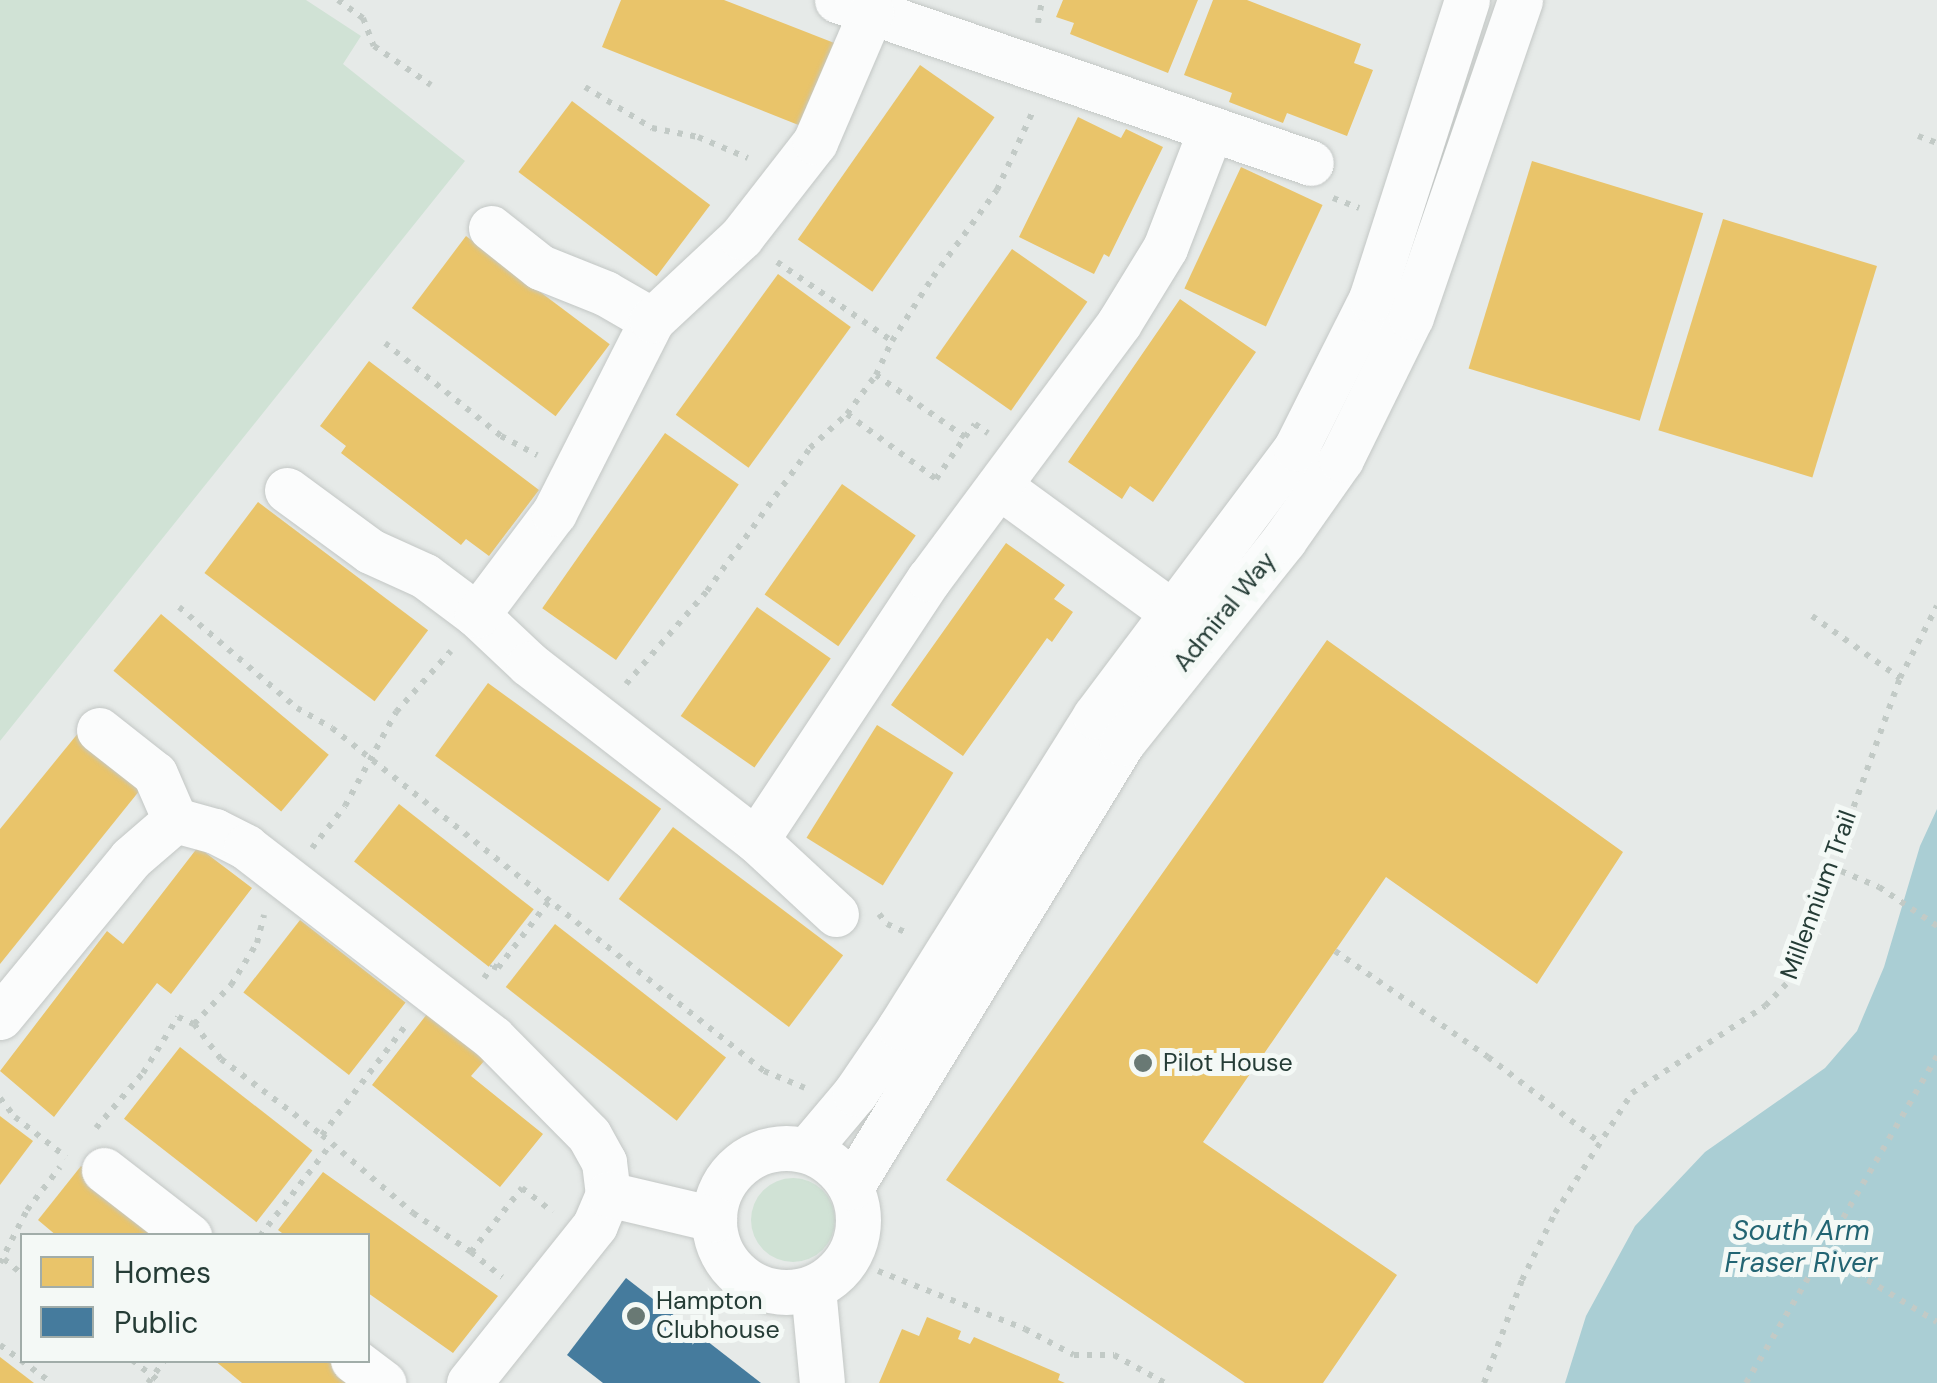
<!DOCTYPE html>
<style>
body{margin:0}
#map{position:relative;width:1937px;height:1383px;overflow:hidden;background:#e6eae8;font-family:"DM Sans",sans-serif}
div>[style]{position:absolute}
.green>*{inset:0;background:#d0e2d5}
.round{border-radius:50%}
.water>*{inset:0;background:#aaced4}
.homes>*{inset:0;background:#e9c46a;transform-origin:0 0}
.public>*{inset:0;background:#457b9d}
.path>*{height:6px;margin-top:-3px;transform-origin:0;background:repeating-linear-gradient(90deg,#c2cac6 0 5px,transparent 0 13px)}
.roads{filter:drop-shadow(0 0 2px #c3c7c5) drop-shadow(0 0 2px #c3c7c5)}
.minor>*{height:45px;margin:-22.5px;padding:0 22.5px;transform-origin:22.5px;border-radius:22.5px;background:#fbfcfc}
.minor>.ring{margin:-22.5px;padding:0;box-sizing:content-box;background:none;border:45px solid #fbfcfc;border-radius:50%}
.dots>*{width:28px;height:28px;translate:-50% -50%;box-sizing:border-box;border:5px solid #f4f9f6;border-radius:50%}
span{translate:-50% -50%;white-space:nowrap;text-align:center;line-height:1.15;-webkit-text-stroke:10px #f4f9f6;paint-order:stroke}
.street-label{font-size:25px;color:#253c36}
.poi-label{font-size:25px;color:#253c36}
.left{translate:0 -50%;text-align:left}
.water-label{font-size:28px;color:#236573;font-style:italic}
.legend{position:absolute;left:20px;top:1233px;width:350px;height:130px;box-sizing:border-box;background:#f4f9f6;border:2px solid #a1ada9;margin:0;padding:12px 18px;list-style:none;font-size:30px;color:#253c36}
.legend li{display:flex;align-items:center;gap:20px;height:50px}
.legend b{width:50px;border:2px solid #a1ada9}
</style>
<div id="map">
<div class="green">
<div style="clip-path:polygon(0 0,306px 0,361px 36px,343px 64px,465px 161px,0 741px)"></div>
<div class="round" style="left:751px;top:1178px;width:84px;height:84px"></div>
</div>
<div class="water">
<div style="clip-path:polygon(1937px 809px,1937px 1383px,1565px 1383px,1586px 1316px,1635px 1226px,1705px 1152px,1825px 1068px,1857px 1031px,1884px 967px,1920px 846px)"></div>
</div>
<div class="homes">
<div style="clip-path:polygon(621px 0,724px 0,842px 46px,801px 126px,602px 47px)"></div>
<div style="clip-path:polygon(1063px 0,1198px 0,1168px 73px,1070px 34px,1074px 23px,1056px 17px)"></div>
<div style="clip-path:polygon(1213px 0,1247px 0,1361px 44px,1354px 63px,1373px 70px,1347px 136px,1287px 113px,1283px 123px,1229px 102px,1232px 93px,1184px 75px)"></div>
<div style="left:920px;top:65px;width:91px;height:213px;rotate:35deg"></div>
<div style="left:572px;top:101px;width:173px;height:89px;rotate:37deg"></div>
<div style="clip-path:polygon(1078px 117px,1121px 138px,1126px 129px,1163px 147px,1109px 257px,1104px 254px,1094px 274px,1019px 237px)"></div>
<div style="left:1532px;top:161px;width:179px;height:217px;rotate:17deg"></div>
<div style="left:1241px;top:167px;width:90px;height:134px;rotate:25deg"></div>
<div style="left:1723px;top:219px;width:161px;height:221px;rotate:17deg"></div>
<div style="left:466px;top:236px;width:180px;height:90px;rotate:37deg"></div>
<div style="left:1012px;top:249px;width:92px;height:133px;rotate:35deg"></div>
<div style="left:778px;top:274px;width:90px;height:174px;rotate:36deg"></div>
<div style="clip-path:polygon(1180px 299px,1256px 352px,1153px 502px,1130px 486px,1122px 499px,1068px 462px)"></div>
<div style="clip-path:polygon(369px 361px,539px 490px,489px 556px,466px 539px,461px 545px,341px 453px,346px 446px,320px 426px)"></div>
<div style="left:665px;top:433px;width:90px;height:214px;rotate:35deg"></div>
<div style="left:842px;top:484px;width:90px;height:135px;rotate:35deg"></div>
<div style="left:258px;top:502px;width:213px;height:89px;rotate:37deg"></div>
<div style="clip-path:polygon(1006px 543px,1065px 585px,1054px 599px,1073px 612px,1052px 642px,1047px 638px,963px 756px,891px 705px)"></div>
<div style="left:757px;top:607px;width:90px;height:133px;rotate:35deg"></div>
<div style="left:161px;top:614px;width:219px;height:74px;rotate:40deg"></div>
<div style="clip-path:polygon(1327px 640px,1623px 852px,1537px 984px,1386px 877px,1203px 1142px,1397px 1275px,1323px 1383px,1245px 1383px,946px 1180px)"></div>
<div style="left:488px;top:683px;width:214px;height:90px;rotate:36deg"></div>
<div style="left:877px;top:725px;width:90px;height:133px;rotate:32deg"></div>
<div style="clip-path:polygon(79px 732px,144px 785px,0 964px,0 829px)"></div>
<div style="left:399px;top:804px;width:171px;height:73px;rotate:38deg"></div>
<div style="left:673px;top:827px;width:213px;height:90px;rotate:37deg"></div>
<div style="clip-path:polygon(198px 847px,252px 888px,171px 994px,157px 983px,54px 1117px,0 1071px,107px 931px,123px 944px)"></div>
<div style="left:300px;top:920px;width:134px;height:92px;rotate:38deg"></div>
<div style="left:555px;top:924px;width:217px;height:80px;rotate:38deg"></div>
<div style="clip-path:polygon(427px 1014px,485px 1060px,471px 1076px,543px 1134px,500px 1187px,372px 1085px)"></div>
<div style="left:180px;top:1047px;width:168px;height:91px;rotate:38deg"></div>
<div style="clip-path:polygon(0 1116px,33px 1141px,0 1185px)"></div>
<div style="clip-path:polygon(81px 1166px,168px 1236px,57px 1236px,38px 1220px)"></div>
<div style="clip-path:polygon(323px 1172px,498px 1296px,453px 1353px,368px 1293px,368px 1236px,286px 1236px,278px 1230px)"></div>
<div style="clip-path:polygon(927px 1317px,961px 1331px,958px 1339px,970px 1344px,974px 1337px,1060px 1374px,1058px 1380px,1065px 1383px,879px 1383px,902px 1329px,919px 1336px)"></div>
<div style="clip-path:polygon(0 1357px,34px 1383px,0 1383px)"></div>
<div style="clip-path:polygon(214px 1360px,327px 1360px,355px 1383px,242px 1383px)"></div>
</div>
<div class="public">
<div style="clip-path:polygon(626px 1278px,761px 1383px,603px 1383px,567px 1355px)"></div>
</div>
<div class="path">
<div style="left:338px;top:0;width:31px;rotate:36deg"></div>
<div style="left:363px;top:18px;width:30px;rotate:69deg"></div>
<div style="left:374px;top:46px;width:69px;rotate:34.4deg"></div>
<div style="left:1038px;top:23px;width:23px;rotate:-80deg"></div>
<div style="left:585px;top:87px;width:79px;rotate:31.5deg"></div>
<div style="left:652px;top:128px;width:47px;rotate:11.1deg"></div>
<div style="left:698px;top:137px;width:54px;rotate:22.8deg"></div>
<div style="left:1918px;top:136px;width:20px;rotate:20deg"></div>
<div style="left:1333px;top:198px;width:28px;rotate:21deg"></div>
<div style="left:777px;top:262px;width:140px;rotate:34.5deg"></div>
<div style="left:385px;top:343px;width:149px;rotate:38.7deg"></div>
<div style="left:501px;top:436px;width:41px;rotate:27.8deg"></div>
<div style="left:847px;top:414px;width:110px;rotate:36.1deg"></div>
<div style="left:936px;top:479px;width:51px;rotate:-55.4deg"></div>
<div style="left:965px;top:437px;width:108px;rotate:-145.1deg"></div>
<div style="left:965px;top:437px;width:16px;rotate:-52deg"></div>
<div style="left:975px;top:424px;width:16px;rotate:35deg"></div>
<div style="left:179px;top:607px;width:155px;rotate:40.6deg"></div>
<div style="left:297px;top:708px;width:40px;rotate:29.7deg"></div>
<div style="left:332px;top:728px;width:552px;rotate:38.45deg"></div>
<div style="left:764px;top:1071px;width:44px;rotate:22.5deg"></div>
<div style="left:1812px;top:616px;width:108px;rotate:35.2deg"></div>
<div style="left:626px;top:684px;width:123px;rotate:-48.9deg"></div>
<div style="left:707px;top:591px;width:176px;rotate:-54.2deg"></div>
<div style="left:810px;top:448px;width:50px;rotate:-42.6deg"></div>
<div style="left:847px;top:414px;width:49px;rotate:-53.4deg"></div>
<div style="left:876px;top:375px;width:38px;rotate:-65deg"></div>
<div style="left:892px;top:341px;width:76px;rotate:-57.4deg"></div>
<div style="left:933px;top:277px;width:108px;rotate:-53.7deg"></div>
<div style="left:997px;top:190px;width:87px;rotate:-65.5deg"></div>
<div style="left:312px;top:848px;width:53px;rotate:-51.8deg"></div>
<div style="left:345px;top:806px;width:107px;rotate:-61.5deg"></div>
<div style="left:396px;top:712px;width:82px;rotate:-48deg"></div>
<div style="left:1829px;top:866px;width:54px;rotate:22.8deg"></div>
<div style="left:1879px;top:887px;width:70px;rotate:33.9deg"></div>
<div style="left:879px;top:914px;width:13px;rotate:51deg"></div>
<div style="left:887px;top:924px;width:24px;rotate:24deg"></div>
<div style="left:1335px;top:951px;width:186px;rotate:34.7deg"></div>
<div style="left:1488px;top:1057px;width:138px;rotate:37.4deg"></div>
<div style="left:484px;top:978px;width:15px;rotate:-53deg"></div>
<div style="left:493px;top:966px;width:5px;rotate:22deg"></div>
<div style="left:498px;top:968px;width:84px;rotate:-52.7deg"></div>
<div style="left:194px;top:1024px;width:44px;rotate:52.4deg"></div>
<div style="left:221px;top:1059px;width:126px;rotate:37deg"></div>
<div style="left:322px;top:1135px;width:120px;rotate:40.6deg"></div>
<div style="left:413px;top:1213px;width:70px;rotate:33.9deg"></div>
<div style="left:471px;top:1252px;width:82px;rotate:-51.4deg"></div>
<div style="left:522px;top:1188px;width:39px;rotate:38deg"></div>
<div style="left:1937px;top:1056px;width:228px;rotate:120.1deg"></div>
<div style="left:1823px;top:1253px;width:133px;rotate:31.2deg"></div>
<div style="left:0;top:1098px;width:24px;rotate:52deg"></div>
<div style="left:15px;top:1117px;width:65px;rotate:38.1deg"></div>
<div style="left:96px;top:1128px;width:72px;rotate:-49.5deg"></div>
<div style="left:143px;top:1073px;width:66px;rotate:-58deg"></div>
<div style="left:178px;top:1017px;width:17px;rotate:24deg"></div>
<div style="left:194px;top:1024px;width:54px;rotate:-46.5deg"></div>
<div style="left:231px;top:985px;width:49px;rotate:-58.2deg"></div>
<div style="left:257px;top:943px;width:29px;rotate:-76deg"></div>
<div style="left:322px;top:1135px;width:138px;rotate:-52.6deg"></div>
<div style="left:260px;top:1236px;width:116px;rotate:-52.3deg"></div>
<div style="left:471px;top:1252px;width:40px;rotate:39deg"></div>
<div style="left:4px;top:1259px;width:23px;rotate:40deg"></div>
<div style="left:0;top:1263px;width:59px;rotate:-63deg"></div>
<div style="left:27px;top:1210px;width:54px;rotate:-52.5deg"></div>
<div style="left:878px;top:1271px;width:158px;rotate:21.5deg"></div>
<div style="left:1025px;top:1329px;width:55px;rotate:28deg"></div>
<div style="left:1074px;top:1355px;width:40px"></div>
<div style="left:1114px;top:1355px;width:58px;rotate:28.8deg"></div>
<div style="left:0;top:1345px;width:64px;rotate:36.2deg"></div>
<div style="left:132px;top:1360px;width:37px;rotate:38deg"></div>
<div style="left:148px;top:1383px;width:29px;rotate:-54deg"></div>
<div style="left:1484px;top:1383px;width:110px;rotate:-69.7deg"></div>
<div style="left:1522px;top:1280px;width:75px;rotate:-63.8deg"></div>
<div style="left:1555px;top:1213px;width:143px;rotate:-57.3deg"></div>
<div style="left:1632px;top:1093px;width:159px;rotate:-33.2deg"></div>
<div style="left:1765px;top:1006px;width:39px;rotate:-46deg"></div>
<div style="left:1792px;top:978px;width:319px;rotate:-70.2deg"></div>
<div style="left:1900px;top:678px;width:81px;rotate:-62.8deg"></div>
<div style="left:1746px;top:1383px;width:151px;rotate:-59.4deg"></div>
</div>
<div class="roads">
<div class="minor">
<div style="left:837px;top:0;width:501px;rotate:18.98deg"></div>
<div style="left:491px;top:228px;width:63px;rotate:38.5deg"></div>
<div style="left:540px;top:267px;width:70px;rotate:21.8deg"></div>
<div style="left:605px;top:293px;width:54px;rotate:29.9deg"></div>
<div style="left:999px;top:486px;width:246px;rotate:36.1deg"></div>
<div style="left:287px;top:490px;width:103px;rotate:36.3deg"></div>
<div style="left:370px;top:551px;width:60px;rotate:24.4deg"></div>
<div style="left:425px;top:576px;width:65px;rotate:36.9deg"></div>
<div style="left:477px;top:615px;width:71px;rotate:43.3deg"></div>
<div style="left:529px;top:664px;width:287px;rotate:37.8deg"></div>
<div style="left:756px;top:840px;width:109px;rotate:42.8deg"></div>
<div style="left:477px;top:615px;width:128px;rotate:-53deg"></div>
<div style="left:554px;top:513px;width:216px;rotate:-63.1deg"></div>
<div style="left:652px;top:320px;width:122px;rotate:-43deg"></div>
<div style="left:741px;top:237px;width:120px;rotate:-52.1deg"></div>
<div style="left:815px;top:142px;width:142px;rotate:-66.7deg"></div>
<div style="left:99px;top:730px;width:71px;rotate:38.2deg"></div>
<div style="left:155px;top:774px;width:50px;rotate:66.5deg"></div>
<div style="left:175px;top:820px;width:41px;rotate:15.4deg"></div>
<div style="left:215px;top:831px;width:35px;rotate:27deg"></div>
<div style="left:246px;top:847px;width:312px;rotate:37.7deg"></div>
<div style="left:493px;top:1038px;width:136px;rotate:45.3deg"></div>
<div style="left:589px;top:1135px;width:31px;rotate:61deg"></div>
<div style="left:604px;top:1162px;width:32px;rotate:83deg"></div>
<div style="left:608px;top:1194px;width:34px;rotate:113deg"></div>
<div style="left:595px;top:1225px;width:202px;rotate:128.6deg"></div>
<div style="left:756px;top:840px;width:313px;rotate:-56.5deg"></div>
<div style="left:929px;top:579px;width:319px;rotate:-53.4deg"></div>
<div style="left:1119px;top:323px;width:88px;rotate:-58.5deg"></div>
<div style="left:1165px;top:248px;width:128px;rotate:-68.9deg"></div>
<div style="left:0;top:1017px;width:206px;rotate:-50.5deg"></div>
<div style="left:131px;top:858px;width:58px;rotate:-40.8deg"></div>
<div class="ring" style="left:714px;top:1148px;width:99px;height:99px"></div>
<div style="left:807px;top:1150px;width:75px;rotate:-49.9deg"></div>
<div style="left:855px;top:1093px;width:80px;rotate:-55.7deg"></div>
<div style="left:900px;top:1027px;width:367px;rotate:-57.9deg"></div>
<div style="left:1095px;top:716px;width:335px;rotate:-53.1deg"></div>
<div style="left:1296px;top:448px;width:167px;rotate:-63.3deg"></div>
<div style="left:1371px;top:299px;width:314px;rotate:-72.2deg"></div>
<div style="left:104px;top:1170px;width:108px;rotate:37.8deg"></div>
<div style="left:851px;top:1187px;width:520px;rotate:-58.6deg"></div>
<div style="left:1122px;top:743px;width:260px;rotate:-51.4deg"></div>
<div style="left:1284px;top:540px;width:99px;rotate:-54.9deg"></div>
<div style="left:1341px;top:459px;width:158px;rotate:-63.8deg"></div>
<div style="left:1411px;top:317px;width:335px;rotate:-71deg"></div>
<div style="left:608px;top:1194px;width:109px;rotate:13.3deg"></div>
<div style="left:813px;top:1288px;width:95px;rotate:84.6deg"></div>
<div style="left:353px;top:1360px;width:38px;rotate:37deg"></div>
</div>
</div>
<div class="dots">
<div style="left:1143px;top:1063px;background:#697974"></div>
<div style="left:636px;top:1316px;background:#697974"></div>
</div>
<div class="street-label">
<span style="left:1225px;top:612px;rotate:-51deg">Admiral Way</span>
<span style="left:1819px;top:895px;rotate:-70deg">Millennium Trail</span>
</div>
<div class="poi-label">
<span class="left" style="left:1163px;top:1063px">Pilot House</span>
<span class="left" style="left:656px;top:1316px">Hampton<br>Clubhouse</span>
</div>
<div class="water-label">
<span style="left:1801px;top:1247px">South Arm<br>Fraser River</span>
</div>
<ul class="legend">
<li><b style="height:28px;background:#e9c46a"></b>Homes</li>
<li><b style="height:28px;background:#457b9d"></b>Public</li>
</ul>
</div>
